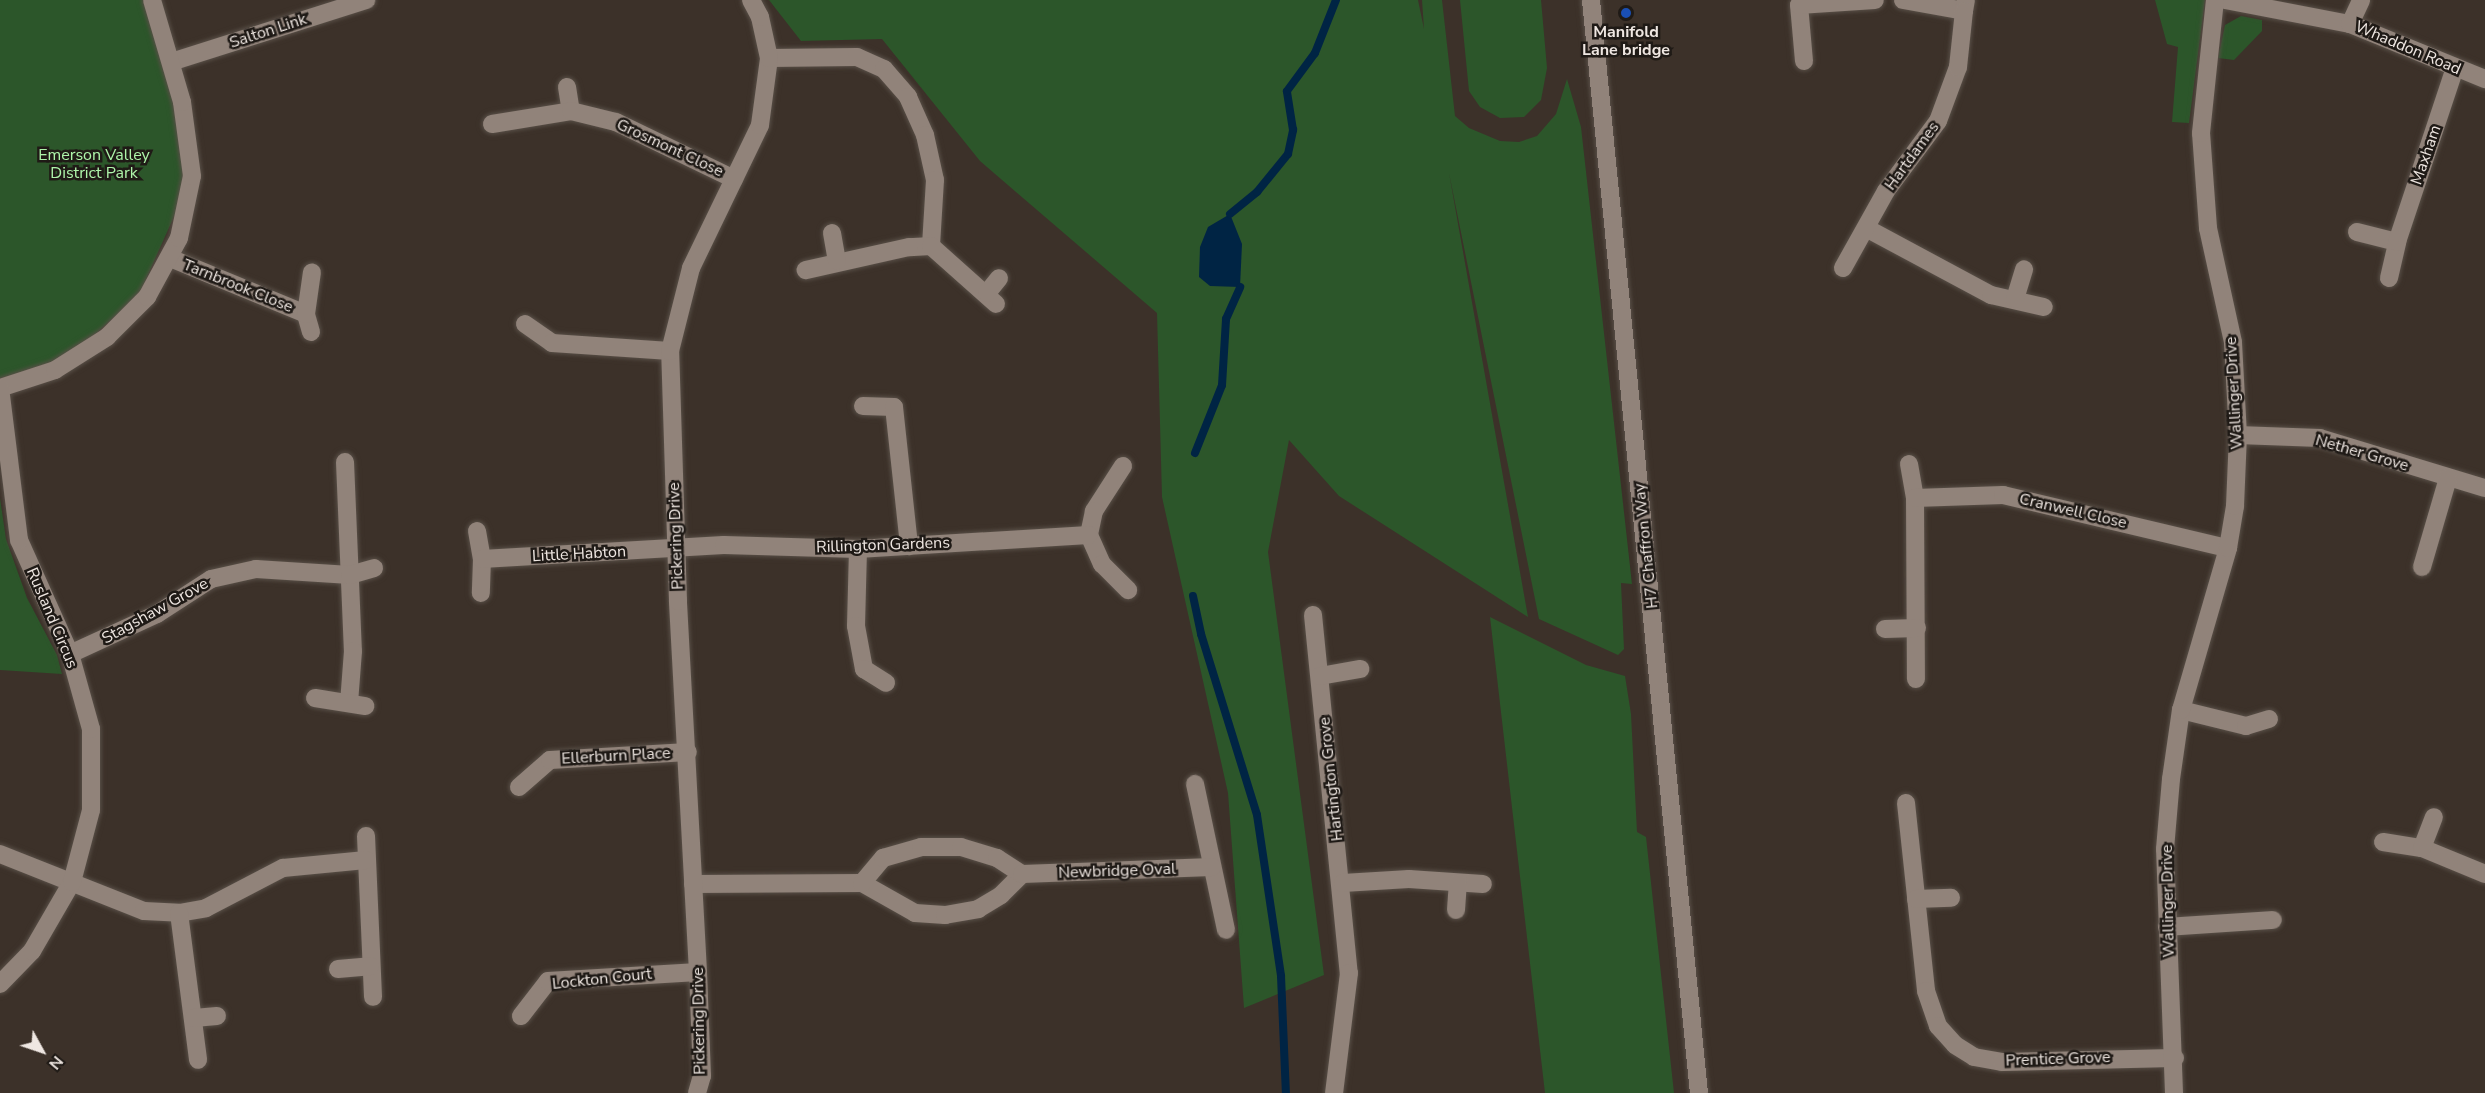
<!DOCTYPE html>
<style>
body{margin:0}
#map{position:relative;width:2485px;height:1093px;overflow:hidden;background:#3c3129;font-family:"Nunito Sans",sans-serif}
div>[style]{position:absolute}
.green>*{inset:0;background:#2c562a}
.water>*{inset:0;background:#002444}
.stream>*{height:8px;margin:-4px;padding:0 4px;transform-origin:4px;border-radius:4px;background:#002444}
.roads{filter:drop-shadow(0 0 2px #584f47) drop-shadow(0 0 2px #584f47)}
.street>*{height:18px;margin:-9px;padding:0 9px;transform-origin:9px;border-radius:9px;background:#91837a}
.secondary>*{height:18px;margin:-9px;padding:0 9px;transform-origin:9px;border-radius:9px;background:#91837a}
.dots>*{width:16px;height:16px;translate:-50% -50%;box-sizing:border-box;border:3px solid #1f1a16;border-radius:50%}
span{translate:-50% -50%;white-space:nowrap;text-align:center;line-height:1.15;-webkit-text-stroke:5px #1f1a16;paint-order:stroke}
.street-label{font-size:16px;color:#efe7e2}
.poi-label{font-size:16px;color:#efe7e2;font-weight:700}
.park-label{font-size:16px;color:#aef5aa}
.north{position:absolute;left:12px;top:1021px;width:60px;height:60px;-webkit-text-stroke:4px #1f1a16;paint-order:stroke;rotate:130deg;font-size:16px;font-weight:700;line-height:24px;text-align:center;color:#efe7e2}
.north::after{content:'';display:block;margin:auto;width:21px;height:27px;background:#efe7e2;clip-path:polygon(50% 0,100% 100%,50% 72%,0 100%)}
</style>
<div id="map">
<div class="green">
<div style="clip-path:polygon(0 0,159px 0,192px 176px,139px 295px,55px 370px,0 378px)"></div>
<div style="clip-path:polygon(769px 0,1418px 0,1424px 29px,1422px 0,1442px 0,1455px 116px,1469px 128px,1500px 141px,1519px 142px,1537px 136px,1556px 114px,1567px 79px,1581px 127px,1632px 584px,1621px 583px,1624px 649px,1618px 655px,1539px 619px,1449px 173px,1528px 617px,1339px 496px,1289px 440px,1268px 552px,1324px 975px,1244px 1008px,1228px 793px,1162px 497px,1157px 313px,980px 161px,882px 39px,801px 41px)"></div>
<div style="clip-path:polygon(1460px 0,1541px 0,1547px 68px,1541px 100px,1524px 117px,1500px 118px,1480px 107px,1469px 91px)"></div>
<div style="clip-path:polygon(2155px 0,2205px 0,2189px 123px,2172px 122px,2178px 47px,2167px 44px)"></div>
<div style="clip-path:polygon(2241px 16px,2262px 20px,2262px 31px,2234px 60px,2218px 58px,2225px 25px)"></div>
<div style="clip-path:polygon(0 498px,6px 539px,27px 598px,57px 655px,62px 674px,0 670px)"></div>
<div style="clip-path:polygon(1490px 617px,1586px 665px,1625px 676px,1631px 714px,1637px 832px,1646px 837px,1674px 1093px,1545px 1093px)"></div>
</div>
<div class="water">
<div style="clip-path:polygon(1230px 214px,1242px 244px,1240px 287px,1210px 286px,1199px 277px,1200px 247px,1208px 227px)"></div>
</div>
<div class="stream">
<div style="left:1230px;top:214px;width:35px;rotate:-39deg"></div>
<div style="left:1257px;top:192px;width:49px;rotate:-50.8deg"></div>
<div style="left:1288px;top:154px;width:25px;rotate:-78deg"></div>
<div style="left:1293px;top:130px;width:39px;rotate:-99deg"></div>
<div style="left:1287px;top:91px;width:47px;rotate:-53.6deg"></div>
<div style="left:1315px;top:53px;width:57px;rotate:-68.4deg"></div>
<div style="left:1195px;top:453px;width:73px;rotate:-68.3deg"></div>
<div style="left:1222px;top:385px;width:66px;rotate:-86.5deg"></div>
<div style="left:1226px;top:319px;width:35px;rotate:-66deg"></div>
<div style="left:1193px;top:596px;width:39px;rotate:78deg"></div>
<div style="left:1201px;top:634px;width:189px;rotate:72.8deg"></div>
<div style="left:1257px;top:815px;width:163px;rotate:81.5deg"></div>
<div style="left:1281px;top:976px;width:117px;rotate:87.6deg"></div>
</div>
<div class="roads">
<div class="street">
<div style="left:1903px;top:0;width:62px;rotate:10.2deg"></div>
<div style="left:1964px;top:11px;width:11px;rotate:-80deg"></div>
<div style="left:2225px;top:0;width:127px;rotate:10.9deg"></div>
<div style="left:2350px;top:24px;width:146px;rotate:22.2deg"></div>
<div style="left:2350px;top:24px;width:26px;rotate:-65deg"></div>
<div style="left:769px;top:58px;width:88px;rotate:-0.7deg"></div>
<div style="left:857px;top:57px;width:30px;rotate:24deg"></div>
<div style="left:884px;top:69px;width:37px;rotate:49deg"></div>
<div style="left:908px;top:97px;width:42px;rotate:65.9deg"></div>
<div style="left:925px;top:135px;width:46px;rotate:77.5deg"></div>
<div style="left:935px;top:180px;width:66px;rotate:93.5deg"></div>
<div style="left:931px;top:246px;width:22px;rotate:177deg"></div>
<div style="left:909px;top:247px;width:106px;rotate:167.4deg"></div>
<div style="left:1804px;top:61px;width:56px;rotate:-95.1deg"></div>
<div style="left:1799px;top:5px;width:76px;rotate:-3.8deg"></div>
<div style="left:171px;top:62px;width:205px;rotate:-17.6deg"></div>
<div style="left:567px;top:87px;width:24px;rotate:81deg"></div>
<div style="left:492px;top:124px;width:80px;rotate:-9.3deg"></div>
<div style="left:571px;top:111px;width:46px;rotate:13.7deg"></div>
<div style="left:616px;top:122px;width:131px;rotate:25.8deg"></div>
<div style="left:1866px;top:228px;width:142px;rotate:28.2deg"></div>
<div style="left:1991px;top:295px;width:54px;rotate:12.8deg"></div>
<div style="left:2357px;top:232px;width:41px;rotate:14deg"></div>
<div style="left:832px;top:233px;width:28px;rotate:80deg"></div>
<div style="left:931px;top:246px;width:87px;rotate:41.7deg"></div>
<div style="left:170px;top:258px;width:147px;rotate:22.4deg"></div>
<div style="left:1843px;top:268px;width:88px;rotate:-60.8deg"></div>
<div style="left:1886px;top:191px;width:87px;rotate:-53.4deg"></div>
<div style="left:1938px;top:121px;width:58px;rotate:-69.7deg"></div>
<div style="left:1958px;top:67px;width:56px;rotate:-83.9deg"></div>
<div style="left:2389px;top:278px;width:37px;rotate:-77deg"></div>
<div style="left:2397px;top:242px;width:183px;rotate:-71.6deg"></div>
<div style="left:987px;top:293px;width:19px;rotate:-51deg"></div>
<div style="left:2015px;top:299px;width:31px;rotate:-73deg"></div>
<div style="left:525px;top:324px;width:33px;rotate:35deg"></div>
<div style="left:552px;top:343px;width:118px;rotate:3.9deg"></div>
<div style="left:311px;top:332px;width:19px;rotate:-106deg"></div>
<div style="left:306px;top:314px;width:42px;rotate:-81.9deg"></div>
<div style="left:0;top:388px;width:58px;rotate:-18.1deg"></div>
<div style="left:55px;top:370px;width:62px;rotate:-32.4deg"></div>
<div style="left:107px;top:337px;width:57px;rotate:-45deg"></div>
<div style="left:147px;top:297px;width:67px;rotate:-61.5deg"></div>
<div style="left:179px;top:238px;width:63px;rotate:-78.2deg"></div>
<div style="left:192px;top:176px;width:75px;rotate:-97.7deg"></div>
<div style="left:182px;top:102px;width:106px;rotate:-106.4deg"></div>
<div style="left:863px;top:406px;width:31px;rotate:2deg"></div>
<div style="left:894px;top:407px;width:140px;rotate:83.8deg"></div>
<div style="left:2238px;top:435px;width:82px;rotate:2.1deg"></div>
<div style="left:2320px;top:438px;width:172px;rotate:16.9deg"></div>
<div style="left:345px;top:462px;width:189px;rotate:87.6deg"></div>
<div style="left:353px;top:651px;width:52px;rotate:94.4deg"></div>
<div style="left:1909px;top:464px;width:35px;rotate:80deg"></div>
<div style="left:1915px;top:498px;width:181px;rotate:89.7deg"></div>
<div style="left:1123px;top:466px;width:54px;rotate:122.8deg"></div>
<div style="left:1094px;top:511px;width:25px;rotate:102deg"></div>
<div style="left:1089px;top:535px;width:32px;rotate:66deg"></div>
<div style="left:1102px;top:564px;width:37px;rotate:45deg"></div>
<div style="left:1915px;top:498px;width:88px;rotate:-2deg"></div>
<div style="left:2003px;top:495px;width:231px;rotate:13.3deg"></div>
<div style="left:477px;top:531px;width:28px;rotate:80deg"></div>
<div style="left:482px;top:559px;width:34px;rotate:92deg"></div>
<div style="left:858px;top:549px;width:77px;rotate:91.5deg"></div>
<div style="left:856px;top:626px;width:44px;rotate:79.5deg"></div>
<div style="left:864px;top:669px;width:26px;rotate:32deg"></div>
<div style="left:482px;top:559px;width:242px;rotate:-3.3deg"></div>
<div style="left:724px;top:545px;width:134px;rotate:1.7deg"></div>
<div style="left:858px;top:549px;width:231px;rotate:-3.5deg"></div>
<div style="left:2422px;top:567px;width:93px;rotate:-73.7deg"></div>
<div style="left:1313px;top:615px;width:360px;rotate:84.3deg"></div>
<div style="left:1349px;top:973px;width:121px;rotate:97.1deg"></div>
<div style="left:1885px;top:629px;width:32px;rotate:-2deg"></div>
<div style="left:70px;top:654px;width:96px;rotate:-24.7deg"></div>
<div style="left:157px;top:614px;width:64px;rotate:-32.9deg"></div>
<div style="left:211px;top:579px;width:46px;rotate:-12.5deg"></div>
<div style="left:256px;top:569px;width:94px;rotate:3.7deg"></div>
<div style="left:350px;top:575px;width:25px;rotate:-16deg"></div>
<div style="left:1320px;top:676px;width:41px;rotate:-9.9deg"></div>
<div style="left:315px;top:698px;width:51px;rotate:9.1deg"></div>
<div style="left:2181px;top:710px;width:67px;rotate:13.8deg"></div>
<div style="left:2246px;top:726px;width:24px;rotate:-17deg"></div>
<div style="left:1195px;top:784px;width:149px;rotate:78deg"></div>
<div style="left:519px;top:787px;width:41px;rotate:-41.1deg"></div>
<div style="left:550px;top:760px;width:138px;rotate:-3.3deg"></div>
<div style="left:1906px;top:803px;width:189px;rotate:83.9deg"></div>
<div style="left:1926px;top:991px;width:37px;rotate:71deg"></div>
<div style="left:1938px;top:1026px;width:25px;rotate:48deg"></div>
<div style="left:1955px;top:1045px;width:22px;rotate:32deg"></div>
<div style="left:1974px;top:1057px;width:28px;rotate:10deg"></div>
<div style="left:2002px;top:1062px;width:173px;rotate:-1.3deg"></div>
<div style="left:366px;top:836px;width:161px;rotate:87.5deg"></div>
<div style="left:2383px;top:842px;width:39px;rotate:9deg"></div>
<div style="left:2422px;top:848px;width:68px;rotate:22.4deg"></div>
<div style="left:2422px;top:848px;width:33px;rotate:-69deg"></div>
<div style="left:0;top:854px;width:155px;rotate:21.6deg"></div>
<div style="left:144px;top:911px;width:35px;rotate:3deg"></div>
<div style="left:179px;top:913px;width:27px;rotate:-10deg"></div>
<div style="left:206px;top:908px;width:87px;rotate:-27.5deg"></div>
<div style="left:283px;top:868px;width:83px;rotate:-5.5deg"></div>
<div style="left:862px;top:883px;width:61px;rotate:29.5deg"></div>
<div style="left:915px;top:913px;width:30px;rotate:4deg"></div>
<div style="left:945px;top:915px;width:34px;rotate:-10deg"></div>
<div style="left:978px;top:909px;width:27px;rotate:-31deg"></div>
<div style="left:1001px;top:895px;width:30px;rotate:-45deg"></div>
<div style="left:1343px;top:883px;width:66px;rotate:-3.5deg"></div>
<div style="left:1409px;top:879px;width:74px;rotate:3.9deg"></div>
<div style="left:693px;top:884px;width:169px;rotate:-0.3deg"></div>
<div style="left:862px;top:883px;width:33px;rotate:-50deg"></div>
<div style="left:883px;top:858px;width:40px;rotate:-16deg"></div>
<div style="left:921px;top:847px;width:40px"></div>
<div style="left:961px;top:847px;width:38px;rotate:17deg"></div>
<div style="left:997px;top:858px;width:30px;rotate:33deg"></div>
<div style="left:1022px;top:874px;width:190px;rotate:-2.1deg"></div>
<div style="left:1916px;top:899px;width:35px;rotate:-2deg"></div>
<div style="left:1456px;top:910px;width:27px;rotate:-86deg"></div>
<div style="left:179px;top:913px;width:148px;rotate:82.6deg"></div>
<div style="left:2167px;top:927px;width:106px;rotate:-3.8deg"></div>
<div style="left:338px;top:969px;width:32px;rotate:-5deg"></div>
<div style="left:0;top:984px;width:46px;rotate:-45.9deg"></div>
<div style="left:32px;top:951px;width:80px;rotate:-59.9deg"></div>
<div style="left:72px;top:882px;width:74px;rotate:-75.2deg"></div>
<div style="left:91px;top:810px;width:81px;rotate:-90deg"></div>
<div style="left:91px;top:729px;width:78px;rotate:-105.6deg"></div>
<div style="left:70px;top:654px;width:125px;rotate:-114.1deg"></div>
<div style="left:19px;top:540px;width:153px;rotate:-97.1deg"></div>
<div style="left:521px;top:1016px;width:44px;rotate:-52.4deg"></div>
<div style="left:548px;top:981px;width:150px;rotate:-3.4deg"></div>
<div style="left:194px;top:1018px;width:23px;rotate:-5deg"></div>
<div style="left:697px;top:1093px;width:18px;rotate:-74deg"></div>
<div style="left:702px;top:1076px;width:104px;rotate:-92.2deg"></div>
<div style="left:698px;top:972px;width:372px;rotate:-93.1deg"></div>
<div style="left:678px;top:601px;width:250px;rotate:-91.8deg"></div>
<div style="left:670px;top:351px;width:86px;rotate:-75.8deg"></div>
<div style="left:691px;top:268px;width:159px;rotate:-64.2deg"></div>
<div style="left:760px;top:125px;width:68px;rotate:-82.3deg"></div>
<div style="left:769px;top:58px;width:42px;rotate:-102.4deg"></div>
<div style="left:760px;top:17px;width:19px;rotate:-118deg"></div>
<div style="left:2174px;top:1093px;width:244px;rotate:-92.1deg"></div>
<div style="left:2165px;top:849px;width:70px;rotate:-85.1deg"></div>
<div style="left:2171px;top:779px;width:70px;rotate:-81.8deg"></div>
<div style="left:2181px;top:710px;width:169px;rotate:-73.8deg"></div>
<div style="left:2228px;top:548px;width:43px;rotate:-80.5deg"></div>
<div style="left:2235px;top:506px;width:71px;rotate:-87.6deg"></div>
<div style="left:2238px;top:435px;width:93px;rotate:-93.1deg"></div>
<div style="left:2233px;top:342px;width:117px;rotate:-102.4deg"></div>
<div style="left:2208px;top:228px;width:95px;rotate:-94.2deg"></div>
<div style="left:2201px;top:133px;width:134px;rotate:-84deg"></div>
</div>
<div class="secondary">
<div style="left:1591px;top:0;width:1098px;rotate:84.36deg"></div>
</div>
</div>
<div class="dots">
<div style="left:1626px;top:13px;background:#1a4fb4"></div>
</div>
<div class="street-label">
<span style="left:268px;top:31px;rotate:-18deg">Salton Link</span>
<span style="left:2408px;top:48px;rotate:23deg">Whaddon Road</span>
<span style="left:670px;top:148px;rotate:25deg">Grosmont Close</span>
<span style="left:2426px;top:155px;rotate:-71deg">Maxham</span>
<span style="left:1912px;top:156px;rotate:-54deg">Hartdames</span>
<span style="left:238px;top:286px;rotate:22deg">Tarnbrook Close</span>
<span style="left:2234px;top:393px;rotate:-93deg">Wallinger Drive</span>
<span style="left:2362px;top:453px;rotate:16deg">Nether Grove</span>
<span style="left:2073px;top:511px;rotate:13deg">Cranwell Close</span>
<span style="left:676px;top:536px;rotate:-92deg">Pickering Drive</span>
<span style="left:883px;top:545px;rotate:-2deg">Rillington Gardens</span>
<span style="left:1646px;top:546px;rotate:-96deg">H7 Chaffron Way</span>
<span style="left:579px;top:554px;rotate:-3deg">Little Habton</span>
<span style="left:155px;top:611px;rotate:-29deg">Stagshaw Grove</span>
<span style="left:52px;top:618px;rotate:67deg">Rusland Circus</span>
<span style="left:616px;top:756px;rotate:-3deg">Ellerburn Place</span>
<span style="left:1331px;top:779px;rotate:-96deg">Hartington Grove</span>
<span style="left:1117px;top:871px;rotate:-2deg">Newbridge Oval</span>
<span style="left:2168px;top:901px;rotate:-91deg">Wallinger Drive</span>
<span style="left:602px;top:979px;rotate:-6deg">Lockton Court</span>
<span style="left:699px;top:1021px;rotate:-91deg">Pickering Drive</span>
<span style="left:2058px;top:1059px;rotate:-2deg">Prentice Grove</span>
</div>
<div class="poi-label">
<span style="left:1626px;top:41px">Manifold<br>Lane bridge</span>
</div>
<div class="park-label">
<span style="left:94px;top:164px">Emerson Valley<br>District Park</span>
</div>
<div class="north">N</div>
</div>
